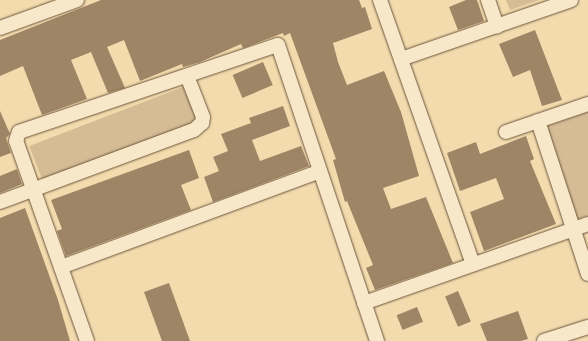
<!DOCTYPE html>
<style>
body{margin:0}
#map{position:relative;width:588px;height:341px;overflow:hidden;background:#f3dbae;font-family:"IM FELL Great Primer",serif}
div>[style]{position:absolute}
.green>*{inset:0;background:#d5bc94;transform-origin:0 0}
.building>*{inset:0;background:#9d8565;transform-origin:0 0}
.roads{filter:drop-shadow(0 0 1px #6d543c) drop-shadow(0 0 1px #6d543c)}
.minor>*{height:14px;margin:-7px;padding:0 7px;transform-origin:7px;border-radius:7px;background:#f7e8ca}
span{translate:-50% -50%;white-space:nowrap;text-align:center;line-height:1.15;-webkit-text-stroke:4px #f7e8ca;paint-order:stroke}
</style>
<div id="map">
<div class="green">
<div style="clip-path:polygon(506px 0,539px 0,510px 10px)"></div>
<div style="left:188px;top:85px;width:40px;height:170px;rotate:69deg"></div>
<div style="clip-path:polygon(588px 112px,588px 216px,577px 219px,547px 126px)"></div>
</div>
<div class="building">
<div style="clip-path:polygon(101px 0,359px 0,362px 8px,365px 7px,372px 29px,333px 43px,338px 62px,347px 85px,384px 71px,401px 112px,419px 176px,383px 188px,391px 209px,426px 197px,453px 263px,375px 290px,366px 268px,373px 265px,347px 201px,345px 202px,333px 160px,336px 159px,290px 33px,284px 36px,283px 33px,243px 48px,241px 44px,200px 62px,183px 67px,182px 64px,140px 81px,124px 40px,107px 47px,125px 88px,108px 93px,91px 52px,71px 60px,87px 99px,42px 115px,23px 66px,0 76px,0 40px)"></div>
<div style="clip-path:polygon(466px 0,477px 0,484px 21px,458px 30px,449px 7px)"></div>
<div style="clip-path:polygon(535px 30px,562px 100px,542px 106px,530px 70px,513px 77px,499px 44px)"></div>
<div style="left:263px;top:62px;width:25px;height:33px;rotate:67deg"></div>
<div style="clip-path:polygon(283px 106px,290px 126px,252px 140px,260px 161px,301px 146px,309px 166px,213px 202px,204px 177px,219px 171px,213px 157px,228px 151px,221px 134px,251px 123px,249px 118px)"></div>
<div style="clip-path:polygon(0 111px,10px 134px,6px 138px,11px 153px,0 157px)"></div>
<div style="clip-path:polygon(526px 136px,534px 159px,530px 161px,556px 224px,484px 251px,470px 212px,504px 199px,496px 178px,460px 191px,447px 153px,476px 142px,480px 154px)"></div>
<div style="clip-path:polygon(189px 150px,199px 178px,181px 185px,191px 210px,66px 256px,57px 231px,62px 229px,51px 200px)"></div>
<div style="clip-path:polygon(17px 169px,22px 184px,0 193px,0 176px)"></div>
<div style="clip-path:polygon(25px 208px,58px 300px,70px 341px,0 341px,0 218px)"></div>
<div style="clip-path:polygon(169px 283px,190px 341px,162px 341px,144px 292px)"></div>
<div style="left:458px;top:291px;width:33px;height:14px;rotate:67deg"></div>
<div style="left:417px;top:307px;width:16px;height:22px;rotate:68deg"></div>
<div style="clip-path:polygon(518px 311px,528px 339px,521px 341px,487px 341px,480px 324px)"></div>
</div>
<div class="roads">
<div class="minor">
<div style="left:380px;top:0;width:280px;rotate:70.6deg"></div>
<div style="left:488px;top:0;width:28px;rotate:71deg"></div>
<div style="left:0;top:28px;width:82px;rotate:-20deg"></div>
<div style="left:401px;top:59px;width:180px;rotate:-19.1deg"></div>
<div style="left:538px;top:121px;width:161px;rotate:71.9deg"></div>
<div style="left:506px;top:132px;width:87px;rotate:-18.9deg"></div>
<div style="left:0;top:202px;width:207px;rotate:-20.4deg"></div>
<div style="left:194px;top:130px;width:11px;rotate:-41deg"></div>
<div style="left:202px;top:123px;width:6px;rotate:-81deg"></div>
<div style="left:203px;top:117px;width:44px;rotate:-111.3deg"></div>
<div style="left:61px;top:267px;width:276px;rotate:-20.3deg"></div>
<div style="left:364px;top:303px;width:238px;rotate:-19.4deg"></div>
<div style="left:87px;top:341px;width:212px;rotate:-109.5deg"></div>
<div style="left:16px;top:141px;width:9px;rotate:-72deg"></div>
<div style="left:19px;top:132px;width:273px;rotate:-18.6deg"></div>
<div style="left:278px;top:45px;width:312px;rotate:71.5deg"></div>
<div style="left:544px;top:341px;width:46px;rotate:-17.7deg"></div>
</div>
</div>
</div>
